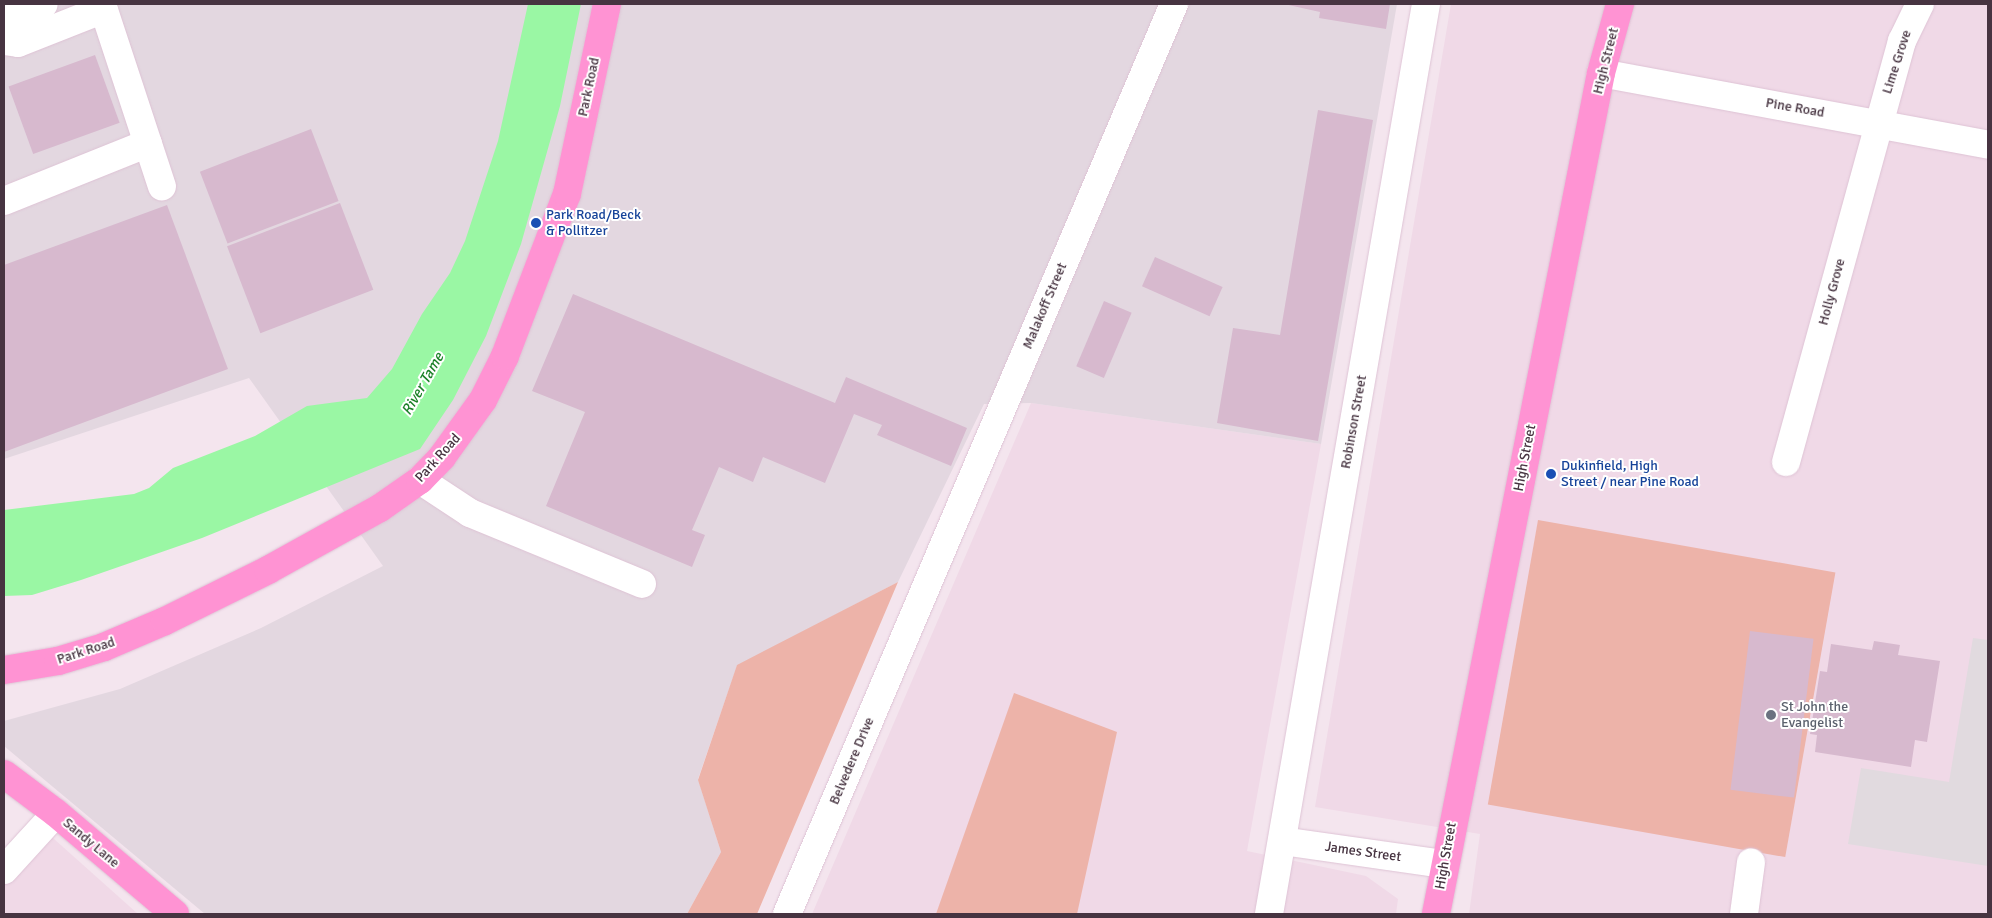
<!DOCTYPE html>
<style>
body{margin:0}
#map{position:relative;width:1992px;height:918px;overflow:hidden;background:#f4e5ee;font-family:Signika,sans-serif}
div>[style]{position:absolute}
.residential>*{inset:0;background:#f0d9e7}
.industrial>*{inset:0;background:#e3d7e0}
.green>*{inset:0;background:#edb3a9;transform-origin:0 0}
.parking>*{inset:0;background:#e1dadf}
.water>*{inset:0;background:#9af7a4}
.building>*{inset:0;background:#d7b9ce;transform-origin:0 0}
.roads{filter:drop-shadow(0 0 1px #dec3d5) drop-shadow(0 0 1px #dec3d5)}
.minor>*{height:28px;margin:-14px;padding:0 14px;transform-origin:14px;border-radius:14px;background:#fff}
.major>*{height:28px;margin:-14px;padding:0 14px;transform-origin:14px;border-radius:14px;background:#ff93d3}
.dots>*{width:14px;height:14px;translate:-50% -50%;box-sizing:border-box;border:2px solid #fff;border-radius:50%}
span{translate:-50% -50%;white-space:nowrap;text-align:center;line-height:1.15;-webkit-text-stroke:4px #fff;paint-order:stroke}
.street-label{font-size:14px;color:#473441}
.transit-label{font-size:14px;color:#164399}
.left{translate:0 -50%;text-align:left}
.worship-label{font-size:14px;color:#5b616d}
.water-label{font-size:15px;color:#1c8128;font-style:italic}
.frame{position:absolute;inset:0;border:5px solid #473441;pointer-events:none}
</style>
<div id="map">
<div class="residential">
<div style="clip-path:polygon(1451px 4px,1988px 4px,1988px 914px,1469px 914px,1480px 834px,1315px 807px)"></div>
<div style="clip-path:polygon(1031px 403px,1321px 444px,1247px 851px,1366px 876px,1398px 899px,1396px 914px,812px 914px)"></div>
<div style="clip-path:polygon(35px 822px,138px 914px,4px 914px,4px 859px)"></div>
</div>
<div class="industrial">
<div style="clip-path:polygon(4px 4px,1397px 4px,1321px 444px,1031px 403px,984px 404px,898px 582px,737px 666px,698px 779px,721px 852px,687px 914px,205px 914px,4px 746px,4px 721px,120px 689px,261px 628px,383px 566px,249px 378px,4px 459px)"></div>
</div>
<div class="green">
<div style="left:1538px;top:520px;width:302px;height:289px;rotate:10deg"></div>
<div style="clip-path:polygon(898px 582px,757px 914px,687px 914px,721px 852px,698px 780px,737px 665px)"></div>
<div style="clip-path:polygon(1014px 693px,1117px 732px,1077px 914px,936px 914px)"></div>
</div>
<div class="parking">
<div style="clip-path:polygon(1973px 638px,1988px 640px,1988px 866px,1848px 844px,1861px 768px,1949px 782px)"></div>
</div>
<div class="water">
<div style="clip-path:polygon(528px 4px,581px 4px,560px 106px,521px 244px,486px 336px,453px 400px,420px 449px,202px 538px,81px 580px,32px 595px,4px 596px,4px 510px,134px 494px,149px 488px,173px 468px,255px 436px,307px 406px,367px 398px,392px 369px,422px 314px,450px 273px,465px 241px,498px 141px)"></div>
</div>
<div class="building">
<div style="clip-path:polygon(1284px 4px,1390px 4px,1386px 29px,1319px 18px,1320px 12px)"></div>
<div style="left:95px;top:55px;width:72px;height:92px;rotate:70deg"></div>
<div style="clip-path:polygon(1318px 110px,1373px 120px,1318px 441px,1217px 423px,1233px 328px,1280px 335px)"></div>
<div style="left:311px;top:129px;width:77px;height:119px;rotate:69deg"></div>
<div style="left:340px;top:203px;width:93px;height:121px;rotate:69deg"></div>
<div style="clip-path:polygon(167px 205px,228px 369px,4px 452px,4px 265px)"></div>
<div style="left:1155px;top:257px;width:74px;height:32px;rotate:24deg"></div>
<div style="clip-path:polygon(573px 294px,835px 403px,846px 377px,967px 428px,951px 466px,877px 435px,882px 425px,854px 414px,825px 483px,763px 457px,753px 482px,719px 467px,692px 530px,705px 535px,692px 567px,546px 506px,585px 412px,532px 391px)"></div>
<div style="left:1104px;top:301px;width:30px;height:71px;rotate:23deg"></div>
<div style="left:1750px;top:631px;width:64px;height:160px;rotate:7deg"></div>
<div style="clip-path:polygon(1874px 641px,1900px 645px,1898px 655px,1940px 661px,1927px 742px,1915px 740px,1911px 767px,1815px 752px,1817px 735px,1810px 734px,1820px 671px,1827px 672px,1831px 644px,1872px 650px)"></div>
</div>
<div class="roads">
<div class="minor">
<div style="left:102px;top:4px;width:192px;rotate:71.8deg"></div>
<div style="left:4px;top:21px;width:43px;rotate:-23deg"></div>
<div style="left:4px;top:41px;width:14px;rotate:8deg"></div>
<div style="left:18px;top:43px;width:92px;rotate:-21.6deg"></div>
<div style="left:1601px;top:73px;width:394px;rotate:10.5deg"></div>
<div style="left:4px;top:201px;width:155px;rotate:-21.9deg"></div>
<div style="left:1786px;top:462px;width:437px;rotate:-74.6deg"></div>
<div style="left:1902px;top:41px;width:41px;rotate:-64.1deg"></div>
<div style="left:420px;top:480px;width:60px;rotate:33.4deg"></div>
<div style="left:470px;top:513px;width:186px;rotate:22.4deg"></div>
<div style="left:1282px;top:841px;width:164px;rotate:8.1deg"></div>
<div style="left:4px;top:870px;width:77px;rotate:-47.6deg"></div>
<div style="left:787px;top:914px;width:989px;rotate:-66.96deg"></div>
<div style="left:1269px;top:914px;width:923px;rotate:-80.21deg"></div>
<div style="left:1744px;top:914px;width:52px;rotate:-82.3deg"></div>
</div>
<div class="major">
<div style="left:4px;top:670px;width:55px;rotate:-9.5deg"></div>
<div style="left:58px;top:661px;width:48px;rotate:-16.9deg"></div>
<div style="left:104px;top:647px;width:66px;rotate:-23.1deg"></div>
<div style="left:165px;top:621px;width:115px;rotate:-26.3deg"></div>
<div style="left:268px;top:570px;width:128px;rotate:-29deg"></div>
<div style="left:380px;top:508px;width:49px;rotate:-35deg"></div>
<div style="left:420px;top:480px;width:32px;rotate:-46deg"></div>
<div style="left:442px;top:457px;width:70px;rotate:-54.3deg"></div>
<div style="left:483px;top:400px;width:49px;rotate:-63.4deg"></div>
<div style="left:505px;top:356px;width:173px;rotate:-69.1deg"></div>
<div style="left:567px;top:194px;width:194px;rotate:-78.1deg"></div>
<div style="left:4px;top:774px;width:65px;rotate:36.9deg"></div>
<div style="left:56px;top:813px;width:156px;rotate:40.3deg"></div>
<div style="left:1436px;top:914px;width:857px;rotate:-78.9deg"></div>
<div style="left:1601px;top:73px;width:72px;rotate:-74.6deg"></div>
</div>
</div>
<div class="dots">
<div style="left:536px;top:223px;background:#1a4fb4"></div>
<div style="left:1551px;top:474px;background:#1a4fb4"></div>
<div style="left:1771px;top:715px;background:#6b7280"></div>
</div>
<div class="street-label">
<span style="left:1606px;top:61px;rotate:-76deg">High Street</span>
<span style="left:1897px;top:62px;rotate:-72deg">Lime Grove</span>
<span style="left:589px;top:87px;rotate:-78deg">Park Road</span>
<span style="left:1795px;top:108px;rotate:10deg">Pine Road</span>
<span style="left:1832px;top:292px;rotate:-75deg">Holly Grove</span>
<span style="left:1045px;top:306px;rotate:-67deg">Malakoff Street</span>
<span style="left:1354px;top:422px;rotate:-80deg">Robinson Street</span>
<span style="left:438px;top:458px;rotate:-48deg">Park Road</span>
<span style="left:1525px;top:458px;rotate:-79deg">High Street</span>
<span style="left:86px;top:651px;rotate:-18deg">Park Road</span>
<span style="left:852px;top:761px;rotate:-67deg">Belvedere Drive</span>
<span style="left:91px;top:843px;rotate:40deg">Sandy Lane</span>
<span style="left:1363px;top:852px;rotate:8deg">James Street</span>
<span style="left:1446px;top:856px;rotate:-80deg">High Street</span>
</div>
<div class="transit-label">
<span class="left" style="left:546px;top:223px">Park Road/Beck<br>&amp; Pollitzer</span>
<span class="left" style="left:1561px;top:474px">Dukinfield, High<br>Street / near Pine Road</span>
</div>
<div class="worship-label">
<span class="left" style="left:1781px;top:715px">St John the<br>Evangelist</span>
</div>
<div class="water-label">
<span style="left:423px;top:384px;rotate:-60deg">River Tame</span>
</div>
<div class="frame"></div>
</div>
